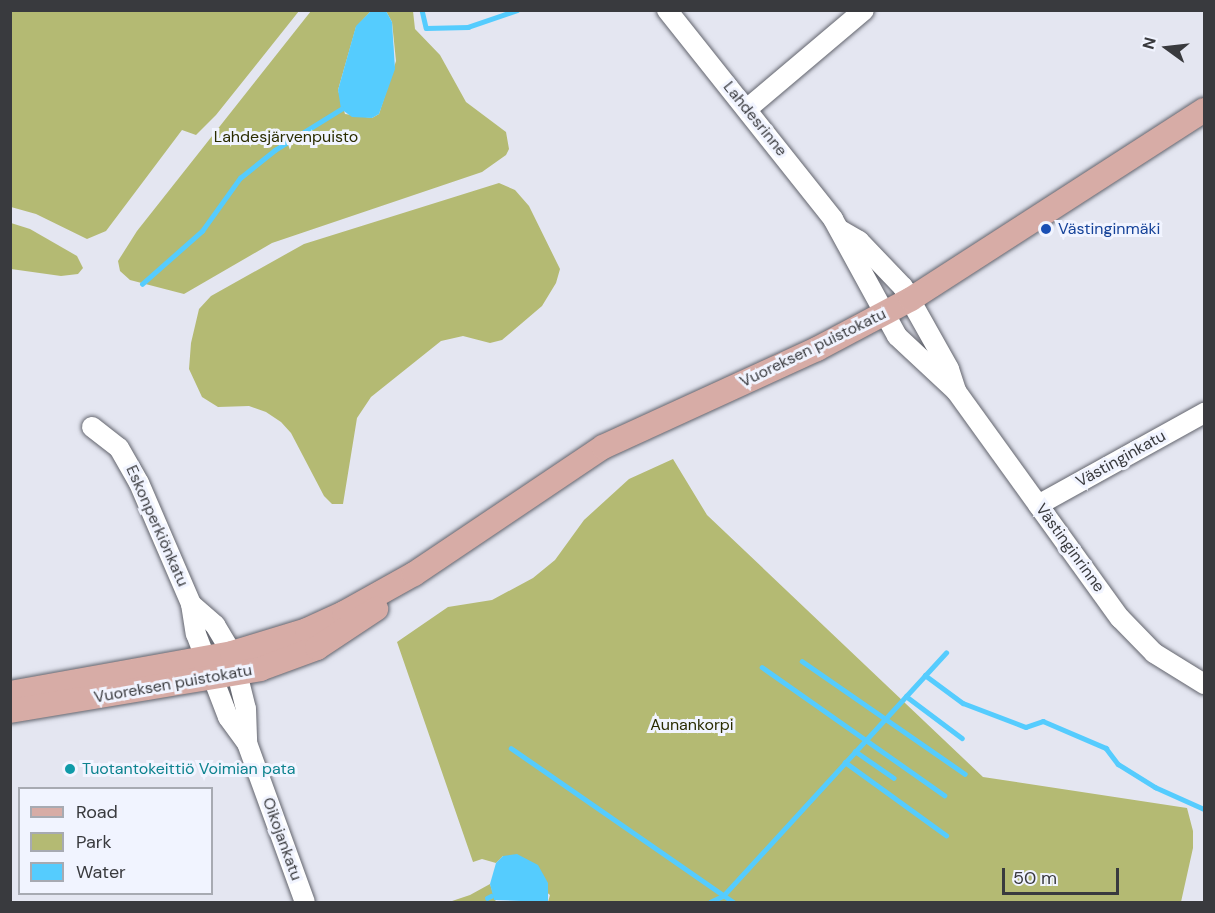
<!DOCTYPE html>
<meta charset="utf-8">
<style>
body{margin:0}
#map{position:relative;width:1215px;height:913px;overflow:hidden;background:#e4e6f1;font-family:"DM Sans",sans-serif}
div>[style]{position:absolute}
.green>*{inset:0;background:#b4ba73}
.water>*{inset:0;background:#55ccfe}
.stream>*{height:4.5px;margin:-2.25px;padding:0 2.25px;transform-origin:2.25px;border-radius:2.25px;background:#55ccfe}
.roads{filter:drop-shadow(0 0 2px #62646d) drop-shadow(0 0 2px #62646d)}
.minor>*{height:20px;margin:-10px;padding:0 10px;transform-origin:10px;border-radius:10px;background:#fff}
.major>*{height:24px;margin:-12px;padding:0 12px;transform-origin:12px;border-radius:12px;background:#d7aca6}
.dots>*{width:16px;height:16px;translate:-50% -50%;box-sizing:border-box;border:3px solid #f1f4ff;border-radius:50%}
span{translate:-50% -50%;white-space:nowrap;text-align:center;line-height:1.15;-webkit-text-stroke:6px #f1f4ff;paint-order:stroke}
.street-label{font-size:16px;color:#393a3e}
.park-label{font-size:16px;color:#2a2c00}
.transit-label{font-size:16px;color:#164399}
.left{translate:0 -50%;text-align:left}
.culture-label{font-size:16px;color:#0d838f}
.frame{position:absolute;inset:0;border:12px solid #393a3e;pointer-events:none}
.legend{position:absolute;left:18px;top:787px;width:195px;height:108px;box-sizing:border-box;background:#f1f4ff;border:2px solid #a7aab2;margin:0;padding:8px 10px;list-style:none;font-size:18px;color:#393a3e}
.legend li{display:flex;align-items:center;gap:12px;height:30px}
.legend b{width:30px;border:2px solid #a7aab2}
.north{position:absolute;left:1137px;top:18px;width:60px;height:60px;-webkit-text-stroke:4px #f1f4ff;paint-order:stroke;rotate:285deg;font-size:16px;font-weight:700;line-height:24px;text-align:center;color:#393a3e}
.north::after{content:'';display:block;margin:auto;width:21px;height:27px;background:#393a3e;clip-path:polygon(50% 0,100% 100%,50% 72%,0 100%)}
.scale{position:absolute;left:1002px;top:868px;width:117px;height:27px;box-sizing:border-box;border:3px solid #393a3e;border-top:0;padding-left:8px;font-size:18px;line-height:21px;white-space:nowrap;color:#393a3e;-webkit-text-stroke:4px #f1f4ff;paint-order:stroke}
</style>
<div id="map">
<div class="green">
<div style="clip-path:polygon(10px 11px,11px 10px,299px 11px,216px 115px,196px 135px,182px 130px,106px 231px,87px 239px,36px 214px,11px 207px)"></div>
<div style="clip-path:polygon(311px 11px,371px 11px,356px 27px,338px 90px,345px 114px,372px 118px,379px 114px,396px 61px,392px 22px,386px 11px,413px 11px,415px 29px,440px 55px,466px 102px,506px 132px,509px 149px,506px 155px,482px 172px,272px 243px,184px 294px,130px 280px,120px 271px,118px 261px,137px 231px)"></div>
<div style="clip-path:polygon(499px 183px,515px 190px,529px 206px,560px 269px,556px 283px,542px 306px,502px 340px,490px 343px,463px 336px,441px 341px,371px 397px,357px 418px,343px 504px,332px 504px,324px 496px,291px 433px,281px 422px,266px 412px,249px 406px,218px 407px,202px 397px,189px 369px,191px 343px,199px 309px,211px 296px,304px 244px)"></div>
<div style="clip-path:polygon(11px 223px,30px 229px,77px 256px,83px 268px,78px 274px,61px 276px,11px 269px)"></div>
<div style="clip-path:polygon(673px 459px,707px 515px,983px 777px,1187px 808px,1193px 831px,1193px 848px,1181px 902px,548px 902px,550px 895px,503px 856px,496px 863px,482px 859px,473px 862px,397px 642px,448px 607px,492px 600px,533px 578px,555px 560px,584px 520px,629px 479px)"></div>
<div style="clip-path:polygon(490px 884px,496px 902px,449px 902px,470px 895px)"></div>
</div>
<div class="water">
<div style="clip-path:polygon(371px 11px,386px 11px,392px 22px,395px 69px,379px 114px,372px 118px,352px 117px,341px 109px,338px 90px,356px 26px)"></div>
<div style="clip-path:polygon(517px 854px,538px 865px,548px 883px,548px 902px,494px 900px,490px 884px,496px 863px,503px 856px)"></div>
</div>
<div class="stream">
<div style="left:422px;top:10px;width:18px;rotate:77deg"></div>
<div style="left:426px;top:28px;width:42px;rotate:-1.4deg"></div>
<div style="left:468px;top:27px;width:52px;rotate:-19.1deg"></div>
<div style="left:569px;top:10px;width:13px"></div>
<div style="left:142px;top:284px;width:80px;rotate:-41.5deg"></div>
<div style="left:202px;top:231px;width:65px;rotate:-54.4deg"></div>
<div style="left:240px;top:178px;width:45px;rotate:-38.7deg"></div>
<div style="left:275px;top:150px;width:78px;rotate:-31.8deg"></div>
<div style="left:802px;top:661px;width:198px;rotate:34.7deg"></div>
<div style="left:762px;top:667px;width:223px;rotate:35.1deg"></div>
<div style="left:925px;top:675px;width:47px;rotate:36.4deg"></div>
<div style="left:963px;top:703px;width:67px;rotate:20.9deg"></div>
<div style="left:1026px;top:727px;width:18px;rotate:-19deg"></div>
<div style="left:1043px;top:721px;width:69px;rotate:23.2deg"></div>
<div style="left:1106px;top:748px;width:20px;rotate:53deg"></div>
<div style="left:1118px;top:764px;width:44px;rotate:31.9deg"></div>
<div style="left:1155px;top:787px;width:54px;rotate:24.2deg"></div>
<div style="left:906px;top:696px;width:70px;rotate:36.9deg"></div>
<div style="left:511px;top:748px;width:270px;rotate:34.7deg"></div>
<div style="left:855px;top:751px;width:47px;rotate:34.7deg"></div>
<div style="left:845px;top:762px;width:125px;rotate:35.9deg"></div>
<div style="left:487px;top:898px;width:4px;rotate:-27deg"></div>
<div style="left:710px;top:902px;width:14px;rotate:-25deg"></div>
<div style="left:723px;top:896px;width:330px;rotate:-47.5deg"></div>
</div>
<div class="roads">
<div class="minor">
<div style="left:667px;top:10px;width:267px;rotate:51.5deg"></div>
<div style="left:833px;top:219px;width:133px;rotate:61.3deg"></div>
<div style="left:897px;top:336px;width:81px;rotate:43deg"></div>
<div style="left:956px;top:391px;width:280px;rotate:54.2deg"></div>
<div style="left:1120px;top:618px;width:49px;rotate:45.8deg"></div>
<div style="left:1154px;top:653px;width:59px;rotate:31.8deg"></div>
<div style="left:747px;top:109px;width:153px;rotate:-40.2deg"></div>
<div style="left:840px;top:230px;width:22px;rotate:30deg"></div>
<div style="left:859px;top:241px;width:64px;rotate:46.3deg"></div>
<div style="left:903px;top:287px;width:94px;rotate:60.7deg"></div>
<div style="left:949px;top:369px;width:23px;rotate:72deg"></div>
<div style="left:92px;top:427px;width:34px;rotate:38deg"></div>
<div style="left:119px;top:448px;width:40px;rotate:60.3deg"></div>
<div style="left:139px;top:483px;width:132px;rotate:66.7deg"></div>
<div style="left:191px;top:604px;width:30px;rotate:81deg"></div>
<div style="left:196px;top:634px;width:89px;rotate:68.9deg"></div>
<div style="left:228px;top:717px;width:32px;rotate:54deg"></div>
<div style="left:247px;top:743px;width:169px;rotate:70deg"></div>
<div style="left:1038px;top:505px;width:190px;rotate:-29deg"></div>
<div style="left:191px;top:604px;width:32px;rotate:41deg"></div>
<div style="left:215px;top:625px;width:33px;rotate:59deg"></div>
<div style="left:232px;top:653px;width:58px;rotate:76deg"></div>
<div style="left:246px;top:709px;width:34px;rotate:88deg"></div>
</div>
<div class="major">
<div style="left:10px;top:693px;width:226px;rotate:-10.2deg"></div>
<div style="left:232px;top:653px;width:78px;rotate:-17deg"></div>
<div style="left:307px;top:630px;width:41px;rotate:-24.7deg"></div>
<div style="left:344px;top:613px;width:80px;rotate:-29.1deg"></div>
<div style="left:414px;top:574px;width:228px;rotate:-33.9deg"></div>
<div style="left:603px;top:447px;width:235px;rotate:-24.6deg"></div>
<div style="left:817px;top:349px;width:106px;rotate:-28deg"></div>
<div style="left:911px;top:299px;width:349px;rotate:-32.8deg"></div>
<div style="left:10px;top:711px;width:254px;rotate:-9.5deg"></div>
<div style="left:260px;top:669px;width:61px;rotate:-20.2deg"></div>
<div style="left:317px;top:648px;width:71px;rotate:-33.5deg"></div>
</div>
</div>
<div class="dots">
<div style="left:1046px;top:229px;background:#1a4fb4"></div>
<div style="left:70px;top:769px;background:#0f9aa8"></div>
</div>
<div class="street-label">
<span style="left:755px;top:119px;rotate:51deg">Lahdesrinne</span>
<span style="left:813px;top:348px;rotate:-26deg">Vuoreksen puistokatu</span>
<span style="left:1121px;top:459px;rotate:-29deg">Västinginkatu</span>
<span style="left:157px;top:526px;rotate:66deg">Eskonperkiönkatu</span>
<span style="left:1070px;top:548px;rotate:54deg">Västinginrinne</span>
<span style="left:173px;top:684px;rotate:-10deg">Vuoreksen puistokatu</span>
<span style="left:282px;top:839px;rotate:70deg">Oikojankatu</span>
</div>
<div class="park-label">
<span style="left:286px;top:137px">Lahdesjärvenpuisto</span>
<span style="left:692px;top:725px">Aunankorpi</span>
</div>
<div class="transit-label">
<span class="left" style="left:1058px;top:229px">Västinginmäki</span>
</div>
<div class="culture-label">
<span class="left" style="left:82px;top:769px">Tuotantokeittiö Voimian pata</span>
</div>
<div class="frame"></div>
<ul class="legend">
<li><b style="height:8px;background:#d7aca6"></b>Road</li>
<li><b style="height:16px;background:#b4ba73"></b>Park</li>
<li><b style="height:16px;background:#55ccfe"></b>Water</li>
</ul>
<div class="north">N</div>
<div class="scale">50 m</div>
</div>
